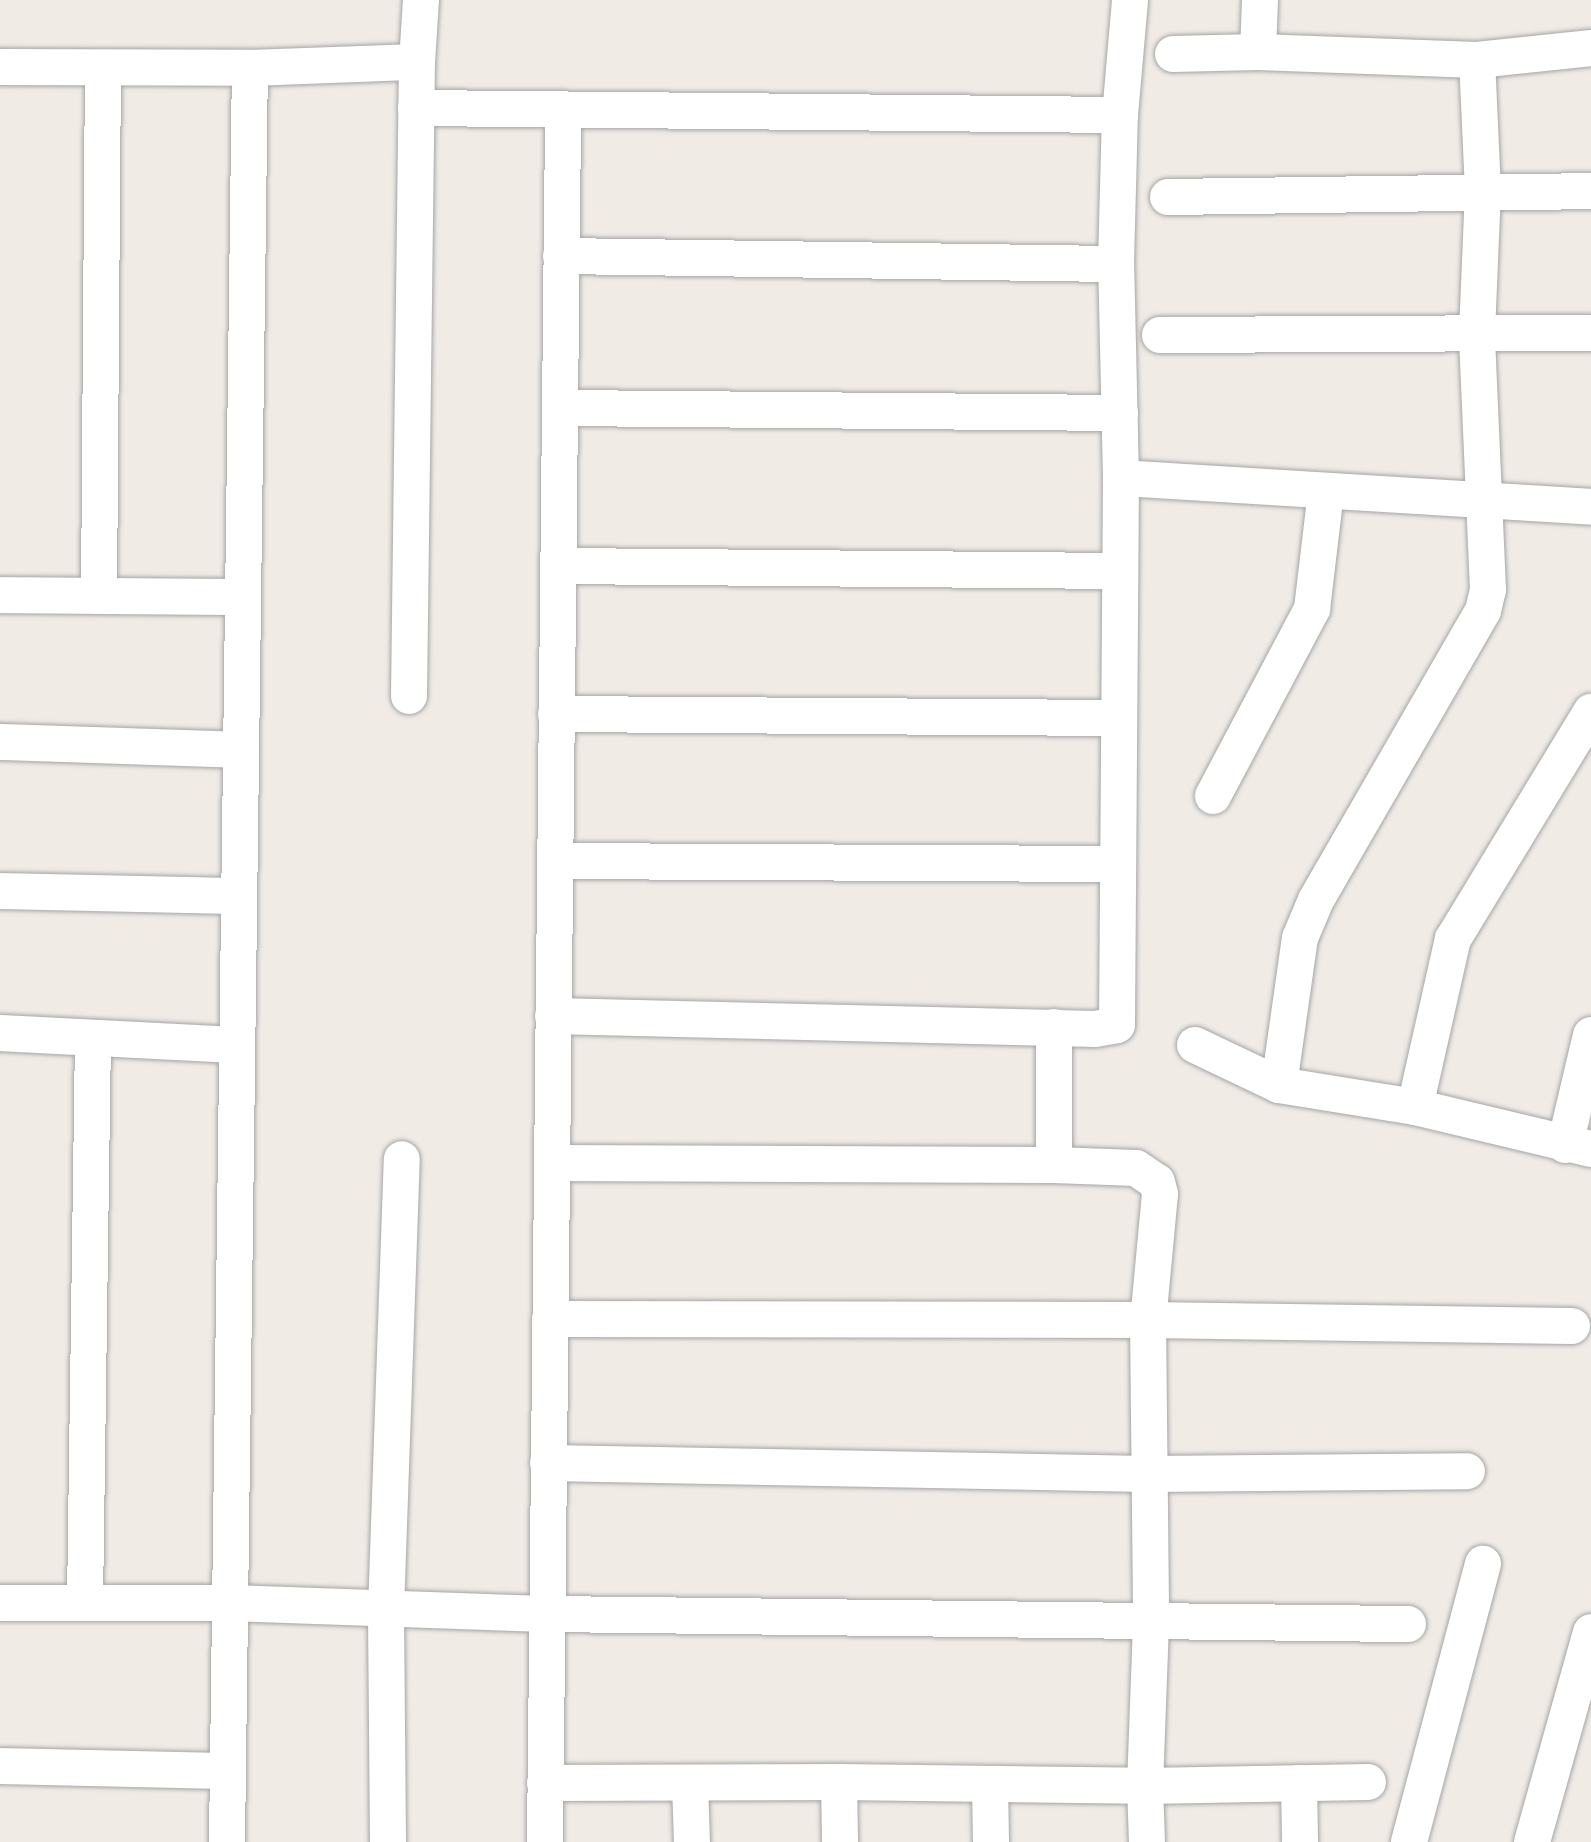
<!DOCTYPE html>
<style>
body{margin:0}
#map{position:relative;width:1591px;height:1842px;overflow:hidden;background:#f0ebe5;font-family:Figtree,sans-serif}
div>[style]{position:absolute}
.roads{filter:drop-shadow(0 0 2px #a6a6a6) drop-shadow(0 0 2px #a6a6a6)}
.minor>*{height:36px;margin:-18px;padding:0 18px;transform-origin:18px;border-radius:18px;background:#fff}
span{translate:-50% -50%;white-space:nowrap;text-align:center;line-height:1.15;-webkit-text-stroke:8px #fff;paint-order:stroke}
</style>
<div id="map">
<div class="roads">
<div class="minor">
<div style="left:1258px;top:52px;width:52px;rotate:-87.8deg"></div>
<div style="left:1173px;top:54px;width:85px;rotate:-1.3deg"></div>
<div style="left:1258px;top:52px;width:219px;rotate:2.1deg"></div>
<div style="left:1477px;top:60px;width:115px;rotate:-6deg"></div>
<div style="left:0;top:67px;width:250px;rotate:0.2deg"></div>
<div style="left:250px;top:68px;width:167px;rotate:-2.1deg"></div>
<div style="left:416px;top:108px;width:704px;rotate:0.57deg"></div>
<div style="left:1168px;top:197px;width:423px;rotate:-0.8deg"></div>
<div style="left:561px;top:256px;width:555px;rotate:0.83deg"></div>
<div style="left:1160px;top:335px;width:431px;rotate:-0.3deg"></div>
<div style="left:560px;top:408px;width:560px;rotate:0.51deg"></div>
<div style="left:1121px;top:478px;width:471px;rotate:3.5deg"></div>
<div style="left:558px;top:566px;width:561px;rotate:0.51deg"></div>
<div style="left:0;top:595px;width:243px;rotate:0.5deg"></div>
<div style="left:99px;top:596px;width:527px;rotate:-89.57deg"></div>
<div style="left:409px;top:696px;width:634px;rotate:-89.28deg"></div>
<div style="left:417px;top:62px;width:62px;rotate:-86.3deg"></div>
<div style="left:556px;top:714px;width:561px;rotate:0.41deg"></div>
<div style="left:0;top:742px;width:241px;rotate:1.9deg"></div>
<div style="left:1213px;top:796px;width:212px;rotate:-62.1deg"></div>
<div style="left:1312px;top:609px;width:118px;rotate:-83.2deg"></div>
<div style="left:555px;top:861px;width:561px;rotate:0.31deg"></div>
<div style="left:0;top:891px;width:239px;rotate:1.2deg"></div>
<div style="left:553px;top:1016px;width:542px;rotate:1.37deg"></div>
<div style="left:1095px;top:1029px;width:22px;rotate:-10deg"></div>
<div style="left:1117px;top:1025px;width:547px;rotate:-89.58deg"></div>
<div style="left:1121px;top:478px;width:214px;rotate:-91.3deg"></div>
<div style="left:1116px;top:264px;width:149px;rotate:-88.5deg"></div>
<div style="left:1120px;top:115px;width:115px;rotate:-85deg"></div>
<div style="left:1054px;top:1027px;width:138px;rotate:90deg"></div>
<div style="left:0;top:1033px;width:237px;rotate:2.9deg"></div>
<div style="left:1195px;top:1045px;width:93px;rotate:25.5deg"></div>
<div style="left:1279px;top:1085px;width:138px;rotate:9.2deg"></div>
<div style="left:1415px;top:1107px;width:181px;rotate:13.4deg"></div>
<div style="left:1279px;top:1085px;width:148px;rotate:-81.9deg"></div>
<div style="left:1300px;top:938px;width:41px;rotate:-67.2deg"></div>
<div style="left:1316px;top:900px;width:334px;rotate:-60deg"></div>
<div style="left:1483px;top:611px;width:22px;rotate:-77deg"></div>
<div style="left:1488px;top:590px;width:257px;rotate:-92.5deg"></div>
<div style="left:1477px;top:333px;width:142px;rotate:-87.6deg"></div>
<div style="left:1483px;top:191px;width:131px;rotate:-92.6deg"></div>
<div style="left:1415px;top:1107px;width:172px;rotate:-77.3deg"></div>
<div style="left:1453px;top:939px;width:266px;rotate:-58.7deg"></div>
<div style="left:1565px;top:1145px;width:113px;rotate:-76.7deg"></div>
<div style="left:552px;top:1163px;width:502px;rotate:0.23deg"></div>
<div style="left:1054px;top:1165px;width:82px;rotate:2.1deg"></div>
<div style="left:1136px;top:1168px;width:25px;rotate:34deg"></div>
<div style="left:1157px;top:1182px;width:12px;rotate:76deg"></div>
<div style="left:1160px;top:1194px;width:127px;rotate:95.4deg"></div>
<div style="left:1148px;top:1320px;width:303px;rotate:89.4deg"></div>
<div style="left:1151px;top:1623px;width:163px;rotate:92.1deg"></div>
<div style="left:1145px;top:1786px;width:56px;rotate:88deg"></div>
<div style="left:550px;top:1319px;width:598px;rotate:0.1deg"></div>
<div style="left:1148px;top:1320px;width:424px;rotate:0.8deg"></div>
<div style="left:548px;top:1463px;width:600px;rotate:1.05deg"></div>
<div style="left:1148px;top:1474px;width:319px;rotate:-0.5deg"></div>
<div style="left:85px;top:1602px;width:564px;rotate:-89.19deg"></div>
<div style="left:0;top:1603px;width:230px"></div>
<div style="left:230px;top:1603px;width:317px;rotate:2deg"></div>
<div style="left:547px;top:1614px;width:861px;rotate:0.67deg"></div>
<div style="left:0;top:1766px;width:228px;rotate:1.3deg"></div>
<div style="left:839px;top:1782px;width:60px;rotate:89deg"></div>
<div style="left:545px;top:1783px;width:294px;rotate:-0.2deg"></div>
<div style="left:839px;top:1782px;width:306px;rotate:0.7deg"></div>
<div style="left:1145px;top:1786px;width:223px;rotate:-1deg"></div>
<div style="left:690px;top:1783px;width:59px;rotate:88.1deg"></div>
<div style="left:1299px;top:1783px;width:59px;rotate:89deg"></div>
<div style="left:990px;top:1785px;width:57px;rotate:89deg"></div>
<div style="left:227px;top:1842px;width:1774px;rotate:-89.26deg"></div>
<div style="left:388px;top:1842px;width:231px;rotate:-90.5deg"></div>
<div style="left:386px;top:1611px;width:452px;rotate:-88deg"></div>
<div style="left:545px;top:1842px;width:1731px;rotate:-89.4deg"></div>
<div style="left:1409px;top:1842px;width:288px;rotate:-75.1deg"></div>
<div style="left:1532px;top:1842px;width:218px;rotate:-74.3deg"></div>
</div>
</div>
</div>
